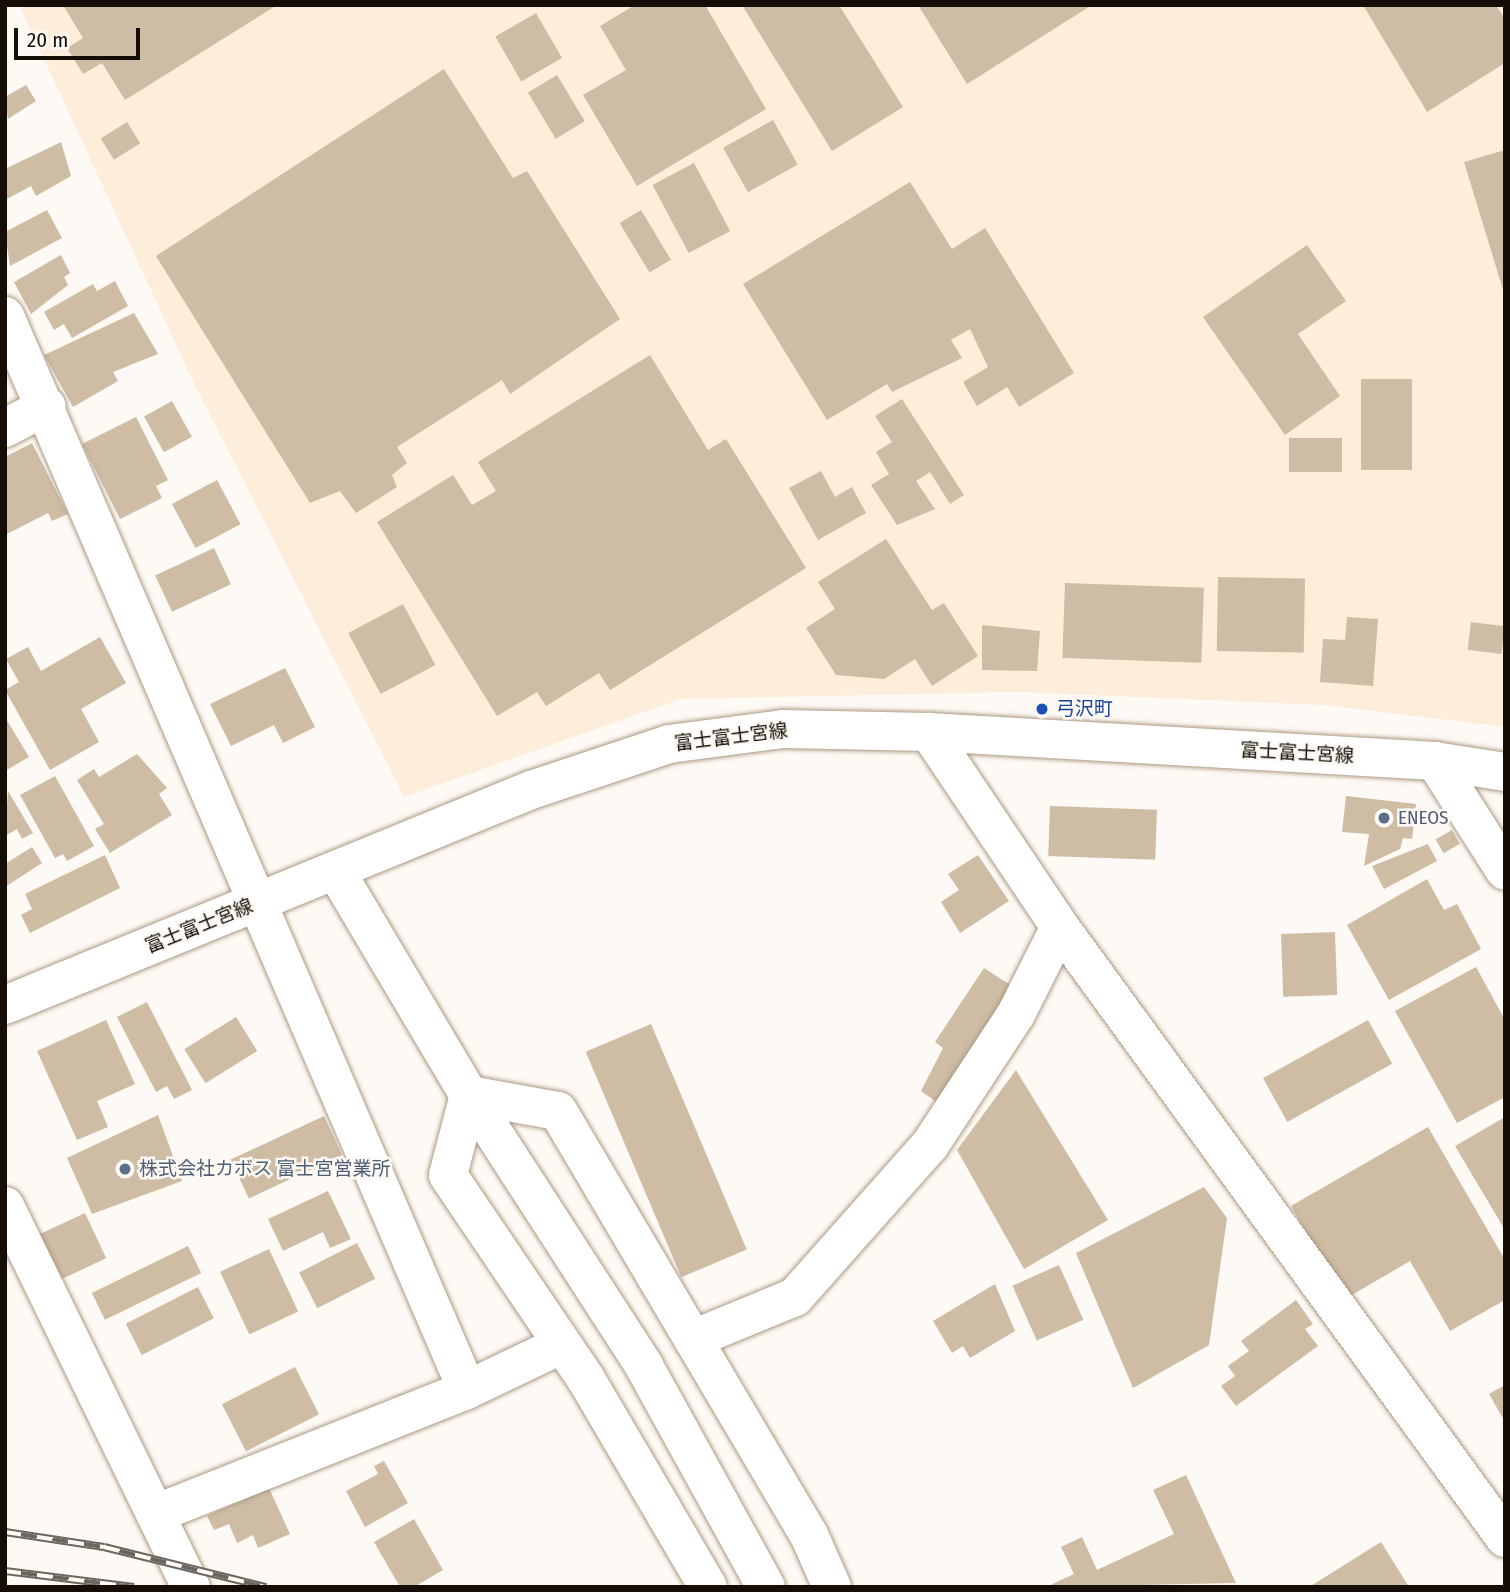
<!DOCTYPE html>
<meta charset="utf-8">
<style>
body{margin:0}
#map{position:relative;width:1510px;height:1592px;overflow:hidden;background:#fdf9f4;font-family:"Fira Sans Condensed","Noto Sans JP",sans-serif}
div>[style]{position:absolute}
.built>*{inset:0;background:#fceedb}
.building>*{inset:0;background:#cebca4;transform-origin:0 0}
.roads{filter:drop-shadow(0 0 2px #ab9982) drop-shadow(0 0 2px #ab9982)}
.minor>*{height:38px;margin:-19px;padding:0 19px;transform-origin:19px;border-radius:19px;background:#fff}
.tertiary>*{height:38px;margin:-19px;padding:0 19px;transform-origin:19px;border-radius:19px;background:#fff}
.secondary>*{height:38px;margin:-19px;padding:0 19px;transform-origin:19px;border-radius:19px;background:#fff}
.rail>*{height:8px;margin-top:-4px;transform-origin:0;background:repeating-linear-gradient(90deg,#fdf9f4 0 16px,#6b665f 0 32px);box-sizing:border-box;border-block:2px solid #6b665f}
.dots>*{width:19px;height:19px;translate:-50% -50%;box-sizing:border-box;border:4px solid #fdf9f4;border-radius:50%}
span{translate:-50% -50%;white-space:nowrap;text-align:center;line-height:1.15;-webkit-text-stroke:5px #fdf9f4;paint-order:stroke}
.transit-label{font-size:19px;color:#164399}
.left{translate:0 -50%;text-align:left}
.street-label{font-size:19px;color:#140e06}
.service-label{font-size:19px;color:#4e5e75}
.frame{position:absolute;inset:0;border:7px solid #140e06;pointer-events:none}
.scale{position:absolute;left:14px;top:28px;width:126px;height:32px;box-sizing:border-box;border:4px solid #140e06;border-top:0;padding-left:9px;font-size:21px;line-height:24px;white-space:nowrap;color:#140e06;-webkit-text-stroke:5px #fdf9f4;paint-order:stroke}
</style>
<div id="map">
<div class="built">
<div style="clip-path:polygon(19px 5px,1505px 5px,1505px 727px,1324px 705px,1019px 692px,681px 699px,404px 797px,193px 381px)"></div>
</div>
<div class="building">
<div style="clip-path:polygon(63px 5px,277px 5px,125px 100px,102px 63px,83px 74px,67px 48px,83px 38px)"></div>
<div style="clip-path:polygon(635px 5px,705px 5px,766px 109px,637px 186px,583px 95px,626px 70px,600px 26px)"></div>
<div style="clip-path:polygon(742px 5px,839px 5px,903px 107px,832px 151px)"></div>
<div style="clip-path:polygon(918px 5px,1092px 5px,967px 84px)"></div>
<div style="clip-path:polygon(1363px 5px,1496px 5px,1505px 19px,1505px 63px,1427px 112px)"></div>
<div style="left:536px;top:13px;width:52px;height:47px;rotate:60deg"></div>
<div style="clip-path:polygon(444px 69px,513px 178px,527px 171px,620px 319px,510px 394px,502px 380px,397px 447px,407px 463px,392px 475px,397px 487px,356px 513px,340px 491px,310px 503px,156px 256px)"></div>
<div style="left:557px;top:75px;width:54px;height:34px;rotate:59deg"></div>
<div style="clip-path:polygon(26px 85px,36px 101px,8px 119px,5px 97px)"></div>
<div style="left:773px;top:120px;width:51px;height:57px;rotate:61deg"></div>
<div style="left:127px;top:122px;width:25px;height:31px;rotate:58deg"></div>
<div style="clip-path:polygon(61px 142px,71px 176px,36px 196px,31px 186px,5px 200px,5px 169px)"></div>
<div style="clip-path:polygon(1505px 150px,1505px 293px,1504px 293px,1464px 162px)"></div>
<div style="left:694px;top:163px;width:77px;height:47px;rotate:62deg"></div>
<div style="clip-path:polygon(910px 182px,952px 249px,985px 228px,1074px 373px,1019px 407px,1007px 387px,977px 406px,963px 382px,988px 367px,970px 329px,951px 340px,962px 358px,892px 392px,887px 384px,827px 420px,743px 284px)"></div>
<div style="clip-path:polygon(47px 210px,62px 238px,10px 266px,5px 232px)"></div>
<div style="left:641px;top:210px;width:58px;height:25px;rotate:59deg"></div>
<div style="clip-path:polygon(1307px 245px,1346px 301px,1298px 334px,1340px 396px,1285px 435px,1203px 317px)"></div>
<div style="clip-path:polygon(61px 255px,70px 273px,64px 277px,68px 285px,31px 314px,14px 282px)"></div>
<div style="clip-path:polygon(115px 281px,128px 306px,72px 338px,64px 324px,54px 330px,44px 312px,93px 284px,97px 291px)"></div>
<div style="clip-path:polygon(134px 313px,158px 354px,113px 372px,118px 381px,73px 407px,44px 355px)"></div>
<div style="clip-path:polygon(650px 355px,708px 450px,726px 439px,806px 568px,610px 690px,599px 673px,546px 706px,537px 692px,497px 716px,377px 522px,453px 475px,472px 505px,496px 491px,478px 462px)"></div>
<div style="left:1361px;top:379px;width:51px;height:91px"></div>
<div style="clip-path:polygon(902px 399px,964px 495px,950px 504px,930px 472px,916px 481px,935px 509px,897px 525px,871px 485px,889px 474px,876px 452px,892px 442px,875px 416px)"></div>
<div style="left:172px;top:401px;width:41px;height:32px;rotate:61deg"></div>
<div style="clip-path:polygon(136px 417px,168px 480px,156px 486px,162px 498px,120px 519px,82px 444px)"></div>
<div style="left:1342px;top:438px;width:34px;height:53px;rotate:90deg"></div>
<div style="clip-path:polygon(32px 443px,68px 514px,52px 521px,48px 513px,5px 535px,5px 457px)"></div>
<div style="clip-path:polygon(821px 471px,835px 497px,852px 487px,866px 513px,818px 540px,789px 488px)"></div>
<div style="left:217px;top:480px;width:50px;height:51px;rotate:62deg"></div>
<div style="clip-path:polygon(886px 539px,932px 610px,944px 603px,978px 656px,932px 686px,915px 659px,884px 679px,836px 675px,806px 628px,835px 609px,818px 582px)"></div>
<div style="left:214px;top:548px;width:40px;height:65px;rotate:65deg"></div>
<div style="left:1218px;top:577px;width:87px;height:74px;rotate:1deg"></div>
<div style="left:1065px;top:583px;width:139px;height:75px;rotate:2deg"></div>
<div style="left:403px;top:604px;width:69px;height:62px;rotate:62deg"></div>
<div style="clip-path:polygon(1347px 617px,1378px 619px,1373px 686px,1320px 682px,1323px 639px,1345px 640px)"></div>
<div style="left:1471px;top:622px;width:34px;height:28px;rotate:7deg"></div>
<div style="clip-path:polygon(982px 625px,1040px 631px,1037px 671px,982px 670px)"></div>
<div style="clip-path:polygon(100px 637px,126px 683px,81px 709px,99px 742px,50px 770px,5px 690px,19px 682px,6px 659px,28px 647px,41px 671px)"></div>
<div style="clip-path:polygon(285px 668px,315px 727px,283px 743px,274px 725px,231px 746px,210px 704px)"></div>
<div style="clip-path:polygon(5px 717px,29px 757px,5px 771px)"></div>
<div style="clip-path:polygon(137px 754px,167px 788px,159px 794px,172px 815px,110px 853px,95px 829px,104px 824px,77px 780px,94px 769px,99px 777px)"></div>
<div style="clip-path:polygon(55px 776px,94px 846px,67px 861px,63px 854px,55px 858px,20px 795px)"></div>
<div style="clip-path:polygon(8px 791px,33px 833px,22px 839px,17px 829px,5px 836px)"></div>
<div style="clip-path:polygon(1346px 796px,1416px 804px,1412px 839px,1403px 838px,1400px 849px,1364px 866px,1369px 834px,1342px 832px)"></div>
<div style="left:1050px;top:806px;width:107px;height:50px;rotate:2deg"></div>
<div style="left:1452px;top:830px;width:16px;height:19px;rotate:60deg"></div>
<div style="clip-path:polygon(1428px 844px,1437px 861px,1384px 889px,1372px 866px)"></div>
<div style="clip-path:polygon(32px 847px,42px 863px,5px 887px,5px 864px)"></div>
<div style="clip-path:polygon(105px 855px,120px 888px,30px 933px,21px 915px,32px 909px,25px 894px)"></div>
<div style="clip-path:polygon(978px 855px,1009px 901px,960px 933px,941px 902px,959px 890px,948px 874px)"></div>
<div style="clip-path:polygon(1427px 879px,1444px 910px,1457px 904px,1481px 949px,1389px 1000px,1347px 925px)"></div>
<div style="left:1335px;top:932px;width:63px;height:54px;rotate:88deg"></div>
<div style="clip-path:polygon(1476px 967px,1505px 1020px,1505px 1097px,1457px 1123px,1395px 1011px)"></div>
<div style="clip-path:polygon(984px 968px,1015px 988px,938px 1103px,921px 1091px,943px 1048px,935px 1042px)"></div>
<div style="clip-path:polygon(147px 1002px,192px 1090px,174px 1099px,167px 1086px,156px 1092px,117px 1017px)"></div>
<div style="left:236px;top:1017px;width:40px;height:61px;rotate:58deg"></div>
<div style="clip-path:polygon(106px 1020px,135px 1084px,97px 1101px,108px 1127px,77px 1140px,37px 1051px)"></div>
<div style="left:1368px;top:1020px;width:50px;height:120px;rotate:61deg"></div>
<div style="left:651px;top:1024px;width:245px;height:71px;rotate:67deg"></div>
<div style="clip-path:polygon(1016px 1070px,1108px 1220px,1024px 1269px,957px 1150px)"></div>
<div style="clip-path:polygon(158px 1115px,182px 1181px,92px 1214px,67px 1158px)"></div>
<div style="left:324px;top:1116px;width:43px;height:103px;rotate:65deg"></div>
<div style="clip-path:polygon(1505px 1117px,1505px 1230px,1455px 1146px)"></div>
<div style="clip-path:polygon(1428px 1127px,1505px 1260px,1505px 1300px,1450px 1331px,1410px 1261px,1345px 1299px,1291px 1206px)"></div>
<div style="clip-path:polygon(1204px 1187px,1227px 1218px,1209px 1345px,1133px 1388px,1076px 1253px)"></div>
<div style="clip-path:polygon(328px 1191px,351px 1239px,330px 1248px,323px 1232px,283px 1251px,268px 1219px)"></div>
<div style="left:85px;top:1213px;width:50px;height:59px;rotate:65deg"></div>
<div style="left:357px;top:1243px;width:40px;height:65px;rotate:63deg"></div>
<div style="left:188px;top:1246px;width:30px;height:107px;rotate:64deg"></div>
<div style="left:269px;top:1249px;width:69px;height:54px;rotate:65deg"></div>
<div style="left:1059px;top:1265px;width:60px;height:51px;rotate:66deg"></div>
<div style="clip-path:polygon(995px 1284px,1015px 1331px,970px 1358px,963px 1346px,952px 1353px,933px 1321px)"></div>
<div style="left:198px;top:1287px;width:35px;height:81px;rotate:63deg"></div>
<div style="clip-path:polygon(1296px 1300px,1313px 1324px,1305px 1329px,1318px 1346px,1236px 1406px,1221px 1386px,1235px 1376px,1228px 1366px,1249px 1351px,1241px 1341px)"></div>
<div style="left:295px;top:1367px;width:53px;height:82px;rotate:63deg"></div>
<div style="clip-path:polygon(1505px 1385px,1505px 1422px,1489px 1394px)"></div>
<div style="clip-path:polygon(384px 1461px,408px 1503px,365px 1527px,346px 1491px,378px 1474px,374px 1466px)"></div>
<div style="clip-path:polygon(1186px 1475px,1236px 1583px,1046px 1587px,1074px 1574px,1061px 1547px,1082px 1537px,1097px 1570px,1174px 1534px,1153px 1490px)"></div>
<div style="clip-path:polygon(269px 1488px,290px 1534px,258px 1548px,253px 1535px,237px 1543px,229px 1524px,214px 1530px,207px 1516px)"></div>
<div style="clip-path:polygon(414px 1519px,443px 1570px,414px 1587px,400px 1587px,374px 1542px)"></div>
<div style="clip-path:polygon(1381px 1542px,1409px 1587px,1309px 1587px)"></div>
</div>
<div class="roads">
<div class="minor">
<div style="left:5px;top:316px;width:1169px;rotate:66.72deg"></div>
<div style="left:5px;top:428px;width:47px;rotate:-27.6deg"></div>
<div style="left:929px;top:732px;width:235px;rotate:56.1deg"></div>
<div style="left:1060px;top:927px;width:756px;rotate:53.93deg"></div>
<div style="left:1435px;top:761px;width:130px;rotate:57.5deg"></div>
<div style="left:693px;top:1339px;width:228px;rotate:59.4deg"></div>
<div style="left:809px;top:1535px;width:57px;rotate:66.1deg"></div>
<div style="left:160px;top:1512px;width:330px;rotate:-21.7deg"></div>
<div style="left:467px;top:1390px;width:102px;rotate:-25.6deg"></div>
<div style="left:708px;top:1587px;width:241px;rotate:-120.4deg"></div>
<div style="left:586px;top:1379px;width:246px;rotate:-124.1deg"></div>
<div style="left:448px;top:1175px;width:83px;rotate:-75.3deg"></div>
<div style="left:469px;top:1095px;width:90px;rotate:10.2deg"></div>
<div style="left:558px;top:1111px;width:265px;rotate:59.4deg"></div>
<div style="left:693px;top:1339px;width:110px;rotate:-22.4deg"></div>
<div style="left:795px;top:1297px;width:203px;rotate:-48.4deg"></div>
<div style="left:930px;top:1145px;width:157px;rotate:-56.7deg"></div>
<div style="left:1016px;top:1014px;width:97px;rotate:-63.2deg"></div>
</div>
<div class="tertiary">
<div style="left:337px;top:873px;width:258px;rotate:59.3deg"></div>
<div style="left:469px;top:1095px;width:323px;rotate:57.1deg"></div>
<div style="left:644px;top:1366px;width:252px;rotate:61.1deg"></div>
<div style="left:5px;top:1206px;width:424px;rotate:64deg"></div>
</div>
<div class="secondary">
<div style="left:5px;top:1005px;width:568px;rotate:-22.23deg"></div>
<div style="left:531px;top:790px;width:145px;rotate:-18.4deg"></div>
<div style="left:669px;top:744px;width:115px;rotate:-7.5deg"></div>
<div style="left:783px;top:729px;width:146px;rotate:1.2deg"></div>
<div style="left:929px;top:732px;width:507px;rotate:3.28deg"></div>
<div style="left:1435px;top:761px;width:71px;rotate:8.9deg"></div>
</div>
</div>
<div class="rail">
<div style="left:5px;top:1532px;width:100px;rotate:8.6deg"></div>
<div style="left:104px;top:1547px;width:167px;rotate:13.9deg"></div>
<div style="left:5px;top:1571px;width:130px;rotate:7.1deg"></div>
</div>
<div class="dots">
<div style="left:1042px;top:709px;background:#1a4fb4"></div>
<div style="left:1384px;top:818px;background:#5c6f8a"></div>
<div style="left:125px;top:1169px;background:#5c6f8a"></div>
</div>
<div class="transit-label">
<span class="left" style="left:1056px;top:709px">弓沢町</span>
</div>
<div class="street-label">
<span style="left:731px;top:737px;rotate:-7deg">富士富士宮線</span>
<span style="left:1297px;top:753px;rotate:3deg">富士富士宮線</span>
<span style="left:199px;top:926px;rotate:-22deg">富士富士宮線</span>
</div>
<div class="service-label">
<span class="left" style="left:1398px;top:818px">ENEOS</span>
<span class="left" style="left:139px;top:1169px">株式会社カボス 富士宮営業所</span>
</div>
<div class="frame"></div>
<div class="scale">20 m</div>
</div>
